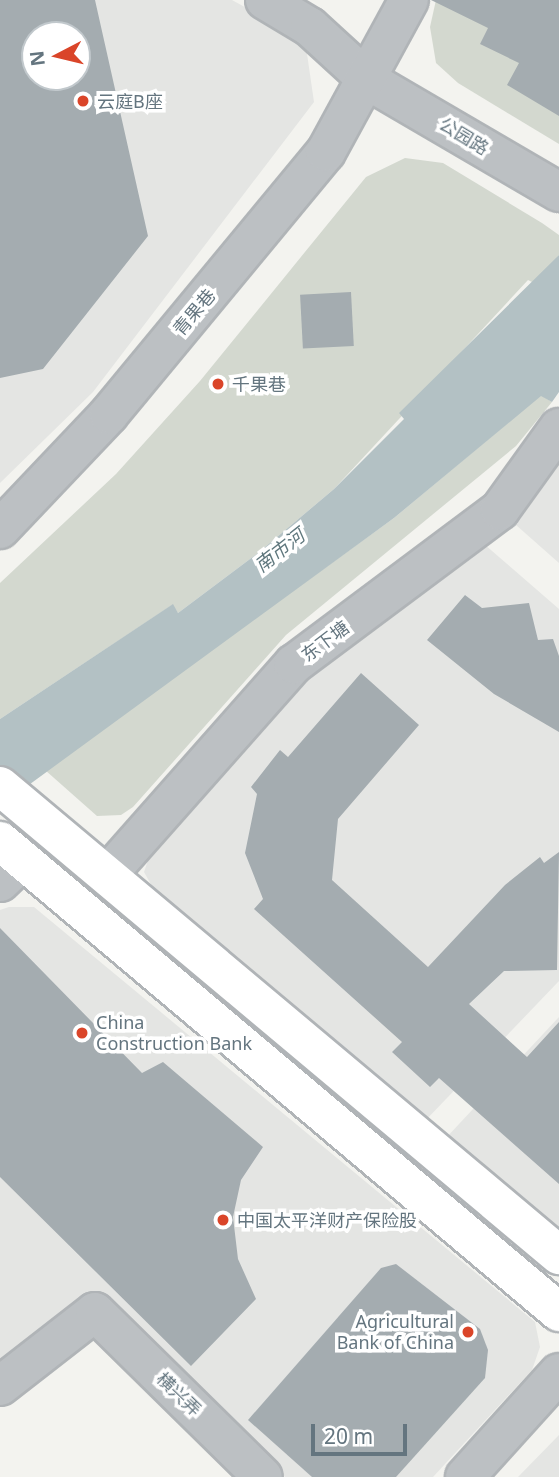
<!DOCTYPE html>
<html>
<head>
<meta charset="utf-8">
<style>
	body { margin:0 }
	#map { position:relative; width:559px; height:1477px; overflow:hidden; background:#f3f3ef; font-family:"Noto Sans","Noto Sans SC",sans-serif }
	div>[style] { position:absolute }
	[style*='--x'] { left:calc(var(--x)*1px); top:calc(var(--y)*1px); width:calc(var(--w)*1px); rotate:calc(var(--a)*1deg) }
	.built>* { inset:0; background:#e4e5e3 }
	.green>* { inset:0; background:#d3d8cf }
	.water>* { inset:0; background:#b3c1c4 }
	.building>* { inset:0; background:#a4acb0; transform-origin:0 0 }
	.roads { filter:drop-shadow(2px 0 #b0b4b7) drop-shadow(-2px 0 #b0b4b7) drop-shadow(0 2px #b0b4b7) drop-shadow(0 -2px #b0b4b7) }
	.minor>* { height:38px; margin:-19px; padding:0 19px; transform-origin:19px; border-radius:19px; background:#bcc0c3 }
	.major>* { height:38px; margin:-19px; padding:0 19px; transform-origin:19px; border-radius:19px; background:#fff }
	.dots>* { width:19px; height:19px; translate:-50% -50%; box-sizing:border-box; border:4px solid #fff; border-radius:50% }
	span { translate:-50% -50%; white-space:nowrap; text-align:center; line-height:1.15; -webkit-text-stroke:7px #fff; paint-order:stroke }
	.poi-label { font-size:18px; color:#64757f }
	.left { translate:0 -50%; text-align:left }
	.right { translate:-100% -50%; text-align:right }
	.street-label { font-size:18px; color:#64757f }
	.water-label { font-size:19px; color:#5f777d; font-style:italic }
	.north { position:absolute; left:21px; top:21px; width:70px; height:70px; box-sizing:border-box; background:#fff; border:2px solid #c1c8cc; border-radius:50%; rotate:263deg; font-size:19px; font-weight:700; line-height:28px; text-align:center; color:#64757f }
	.north::after { content:''; display:block; margin:auto; width:24px; height:32px; background:#da4529; clip-path:polygon(50% 0,100% 100%,50% 72%,0 100%) }
	.scale { position:absolute; left:311px; top:1424px; width:96px; height:32px; box-sizing:border-box; border:4px solid #64757f; border-top:0; padding-left:9px; font-size:21px; line-height:24px; white-space:nowrap; color:#64757f; -webkit-text-stroke:5px #fff; paint-order:stroke }
</style>
</head>
<body>
<div id="map">
	<div class="built">
		<div style="clip-path:polygon(evenodd,0 0,232px 0,305px 40px,314px 102px,93px 392px,0 483px,0 0,35px 35px,77px 35px,77px 77px,35px 77px,35px 35px)"></div>
		<div style="clip-path:polygon(559px 464px,559px 563px,516px 525px)"></div>
		<div style="clip-path:polygon(484px 544px,559px 609px,559px 981px,424px 1122px,157px 895px,144px 872px,152px 849px,308px 674px)"></div>
		<div style="clip-path:polygon(9px 907px,34px 907px,535px 1322px,540px 1347px,532px 1370px,433px 1477px,285px 1477px,96px 1297px,0 1371px,0 910px)"></div>
		<div style="clip-path:polygon(559px 1017px,559px 1235px,445px 1139px)"></div>
		<div style="clip-path:polygon(559px 1435px,559px 1477px,518px 1477px)"></div>
	</div>
	<div class="green">
		<div style="clip-path:polygon(436px 0,559px 0,559px 144px,458px 83px,436px 63px,430px 27px)"></div>
		<div style="clip-path:polygon(405px 158px,443px 163px,542px 223px,559px 235px,559px 255px,536px 284px,528px 280px,334px 489px,258px 553px,178px 613px,172px 605px,0 719px,0 583px,116px 474px,200px 381px,366px 177px)"></div>
		<div style="clip-path:polygon(541px 395px,552px 402px,516px 446px,286px 635px,133px 807px,121px 815px,97px 816px,45px 770px,394px 518px)"></div>
	</div>
	<div class="water">
		<div style="clip-path:polygon(559px 255px,559px 392px,552px 402px,541px 396px,394px 518px,0 806px,0 719px,173px 604px,178px 613px,258px 553px,334px 489px,404px 419px,399px 413px)"></div>
	</div>
	<div class="building">
		<div style="clip-path:polygon(evenodd,0 0,95px 0,148px 236px,43px 369px,0 378px,0 0,35px 35px,77px 35px,77px 77px,35px 77px,35px 35px)"></div>
		<div style="clip-path:polygon(431px 0,559px 0,559px 116px,507px 85px,519px 63px,480px 44px,488px 28px)"></div>
		<div style="left:351px;top:292px;width:54px;height:51px;rotate:87deg"></div>
		<div style="clip-path:polygon(465px 595px,482px 608px,529px 603px,538px 640px,553px 639px,559px 656px,559px 732px,494px 694px,427px 640px)"></div>
		<div style="clip-path:polygon(361px 673px,419px 725px,338px 819px,332px 880px,428px 967px,505px 885px,540px 857px,544px 863px,559px 852px,557px 970px,504px 971px,469px 1004px,527px 1057px,559px 1022px,559px 1184px,439px 1078px,430px 1087px,392px 1052px,402px 1042px,254px 909px,263px 899px,245px 853px,257px 794px,251px 787px,280px 750px,288px 757px)"></div>
		<div style="clip-path:polygon(0 928px,142px 1073px,163px 1062px,263px 1147px,241px 1180px,233px 1217px,238px 1259px,256px 1299px,191px 1366px,0 1177px)"></div>
		<div style="clip-path:polygon(396px 1264px,480px 1329px,488px 1350px,485px 1378px,396px 1477px,312px 1477px,248px 1420px,381px 1268px)"></div>
	</div>
	<div class="roads">
		<div class="minor">
			<div style="--x:265;--y:0;--w:52;--a:31"></div>
			<div style="--x:310;--y:27;--w:80;--a:42.5"></div>
			<div style="--x:369;--y:81;--w:220;--a:30.3"></div>
			<div style="--x:0;--y:529;--w:158;--a:-46.5"></div>
			<div style="--x:109;--y:414;--w:340;--a:-50.4"></div>
			<div style="--x:326;--y:152;--w:173;--a:-61.4"></div>
			<div style="--x:107;--y:875;--w:282;--a:-48.5"></div>
			<div style="--x:294;--y:664;--w:257;--a:-36.8"></div>
			<div style="--x:500;--y:510;--w:101;--a:-54.3"></div>
			<div style="--x:0;--y:882;--w:32;--a:-44"></div>
			<div style="--x:0;--y:1386;--w:120;--a:-37.9"></div>
			<div style="--x:95;--y:1312;--w:235;--a:44.5"></div>
			<div style="--x:465;--y:1477;--w:140;--a:-47.9"></div>
		</div>
		<div class="major">
			<div style="--x:0;--y:786;--w:730;--a:40"></div>
			<div style="--x:0;--y:841;--w:731;--a:40.12"></div>
		</div>
	</div>
	<div class="dots">
		<div style="left:83px;top:101px;background:#da4529"></div>
		<div style="left:218px;top:384px;background:#da4529"></div>
		<div style="left:82px;top:1033px;background:#da4529"></div>
		<div style="left:223px;top:1220px;background:#da4529"></div>
		<div style="left:468px;top:1332px;background:#da4529"></div>
	</div>
	<div class="poi-label">
		<span class="left" style="left:97px;top:101px">云庭B座</span>
		<span class="left" style="left:232px;top:384px">千果巷</span>
		<span class="left" style="left:96px;top:1033px">China<br>Construction Bank</span>
		<span class="left" style="left:237px;top:1220px">中国太平洋财产保险股</span>
		<span class="right" style="left:454px;top:1332px">Agricultural<br>Bank of China</span>
	</div>
	<div class="street-label">
		<span style="left:464px;top:136px;rotate:31deg">公园路</span>
		<span style="left:194px;top:312px;rotate:-50deg">青果巷</span>
		<span style="left:325px;top:641px;rotate:-37deg">东下塘</span>
		<span style="left:179px;top:1394px;rotate:44deg">横兴弄</span>
	</div>
	<div class="water-label">
		<span style="left:280px;top:551px;rotate:-38deg">南市河</span>
	</div>
	<div class="north">N</div>
	<div class="scale">20 m</div>
</div>
</body>
</html>
